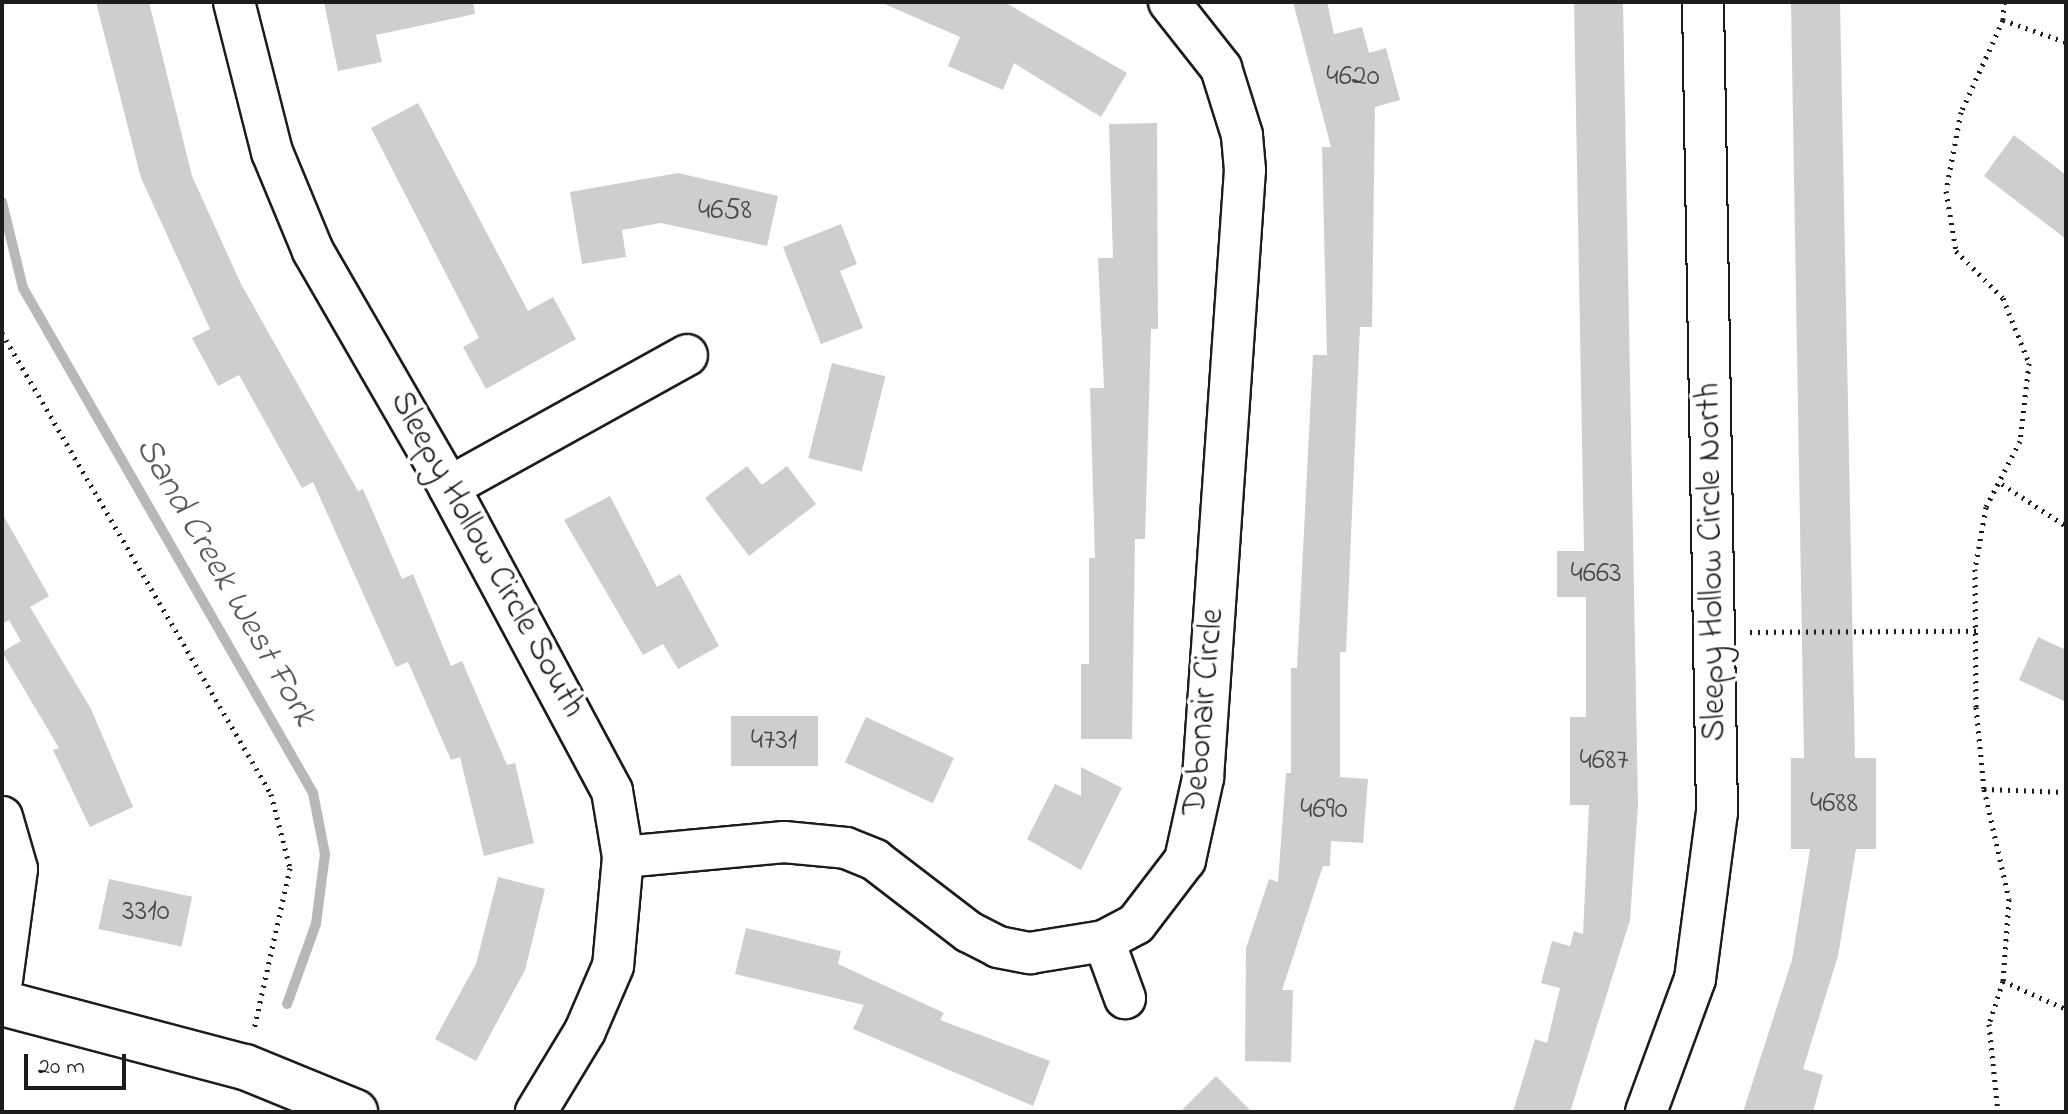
<!DOCTYPE html>
<html>
<head>
<meta charset="utf-8">
<style>
	body { margin:0 }
	#map { position:relative; width:2068px; height:1114px; overflow:hidden; background:#fff; font-family:"Indie Flower",sans-serif }
	div>[style] { position:absolute }
	[style*='--x'] { left:calc(var(--x)*1px); top:calc(var(--y)*1px); width:calc(var(--w)*1px); rotate:calc(var(--a)*1deg) }
	.stream>* { height:10px; margin:-5px; padding:0 5px; transform-origin:5px; border-radius:5px; background:#b8b8b8 }
	.building>* { inset:0; background:#cecece; transform-origin:0 0 }
	.path>* { height:5px; margin-top:-2.5px; transform-origin:0; background:repeating-linear-gradient(90deg,#1c1c1c 0 2px,transparent 0 8px) }
	.roads { filter:drop-shadow(2px 0 #1c1c1c) drop-shadow(-2px 0 #1c1c1c) drop-shadow(0 2px #1c1c1c) drop-shadow(0 -2px #1c1c1c) }
	.street>* { height:40px; margin:-20px; padding:0 20px; transform-origin:20px; border-radius:20px; background:#fff }
	.secondary>* { height:44px; margin:-22px; padding:0 22px; transform-origin:22px; border-radius:22px; background:#fff }
	span { translate:-50% -50%; white-space:nowrap; text-align:center; line-height:1.15; -webkit-text-stroke:7px #fff; paint-order:stroke }
	.number-label { font-size:30px; color:#484848 }
	.number-label span { -webkit-text-stroke-width:0 }
	.street-label { font-size:34px; color:#1c1c1c }
	.water-label { font-size:36px; color:#5a5a5a; font-style:italic }
	.frame { position:absolute; inset:0; border:4px solid #1c1c1c; pointer-events:none }
	.scale { position:absolute; left:24px; top:1054px; width:102px; height:36px; box-sizing:border-box; border:4px solid #1c1c1c; border-top:0; padding-left:10px; font-size:24px; line-height:28px; white-space:nowrap; color:#1c1c1c; -webkit-text-stroke:6px #fff; paint-order:stroke }
</style>
</head>
<body>
<div id="map">
	<div class="stream">
		<div style="--x:2;--y:202;--w:89;--a:76.3"></div>
		<div style="--x:23;--y:288;--w:582;--a:60.13"></div>
		<div style="--x:313;--y:793;--w:62;--a:78.9"></div>
		<div style="--x:325;--y:854;--w:71;--a:97.3"></div>
		<div style="--x:316;--y:924;--w:85;--a:109.9"></div>
	</div>
	<div class="building">
		<div style="clip-path:polygon(96px 2px,149px 2px,192px 176px,241px 284px,358px 491px,363px 489px,402px 579px,413px 574px,451px 666px,462px 661px,507px 765px,515px 763px,534px 843px,484px 856px,460px 757px,451px 760px,408px 662px,396px 667px,313px 482px,302px 488px,239px 375px,218px 386px,192px 338px,210px 329px,141px 178px)"></div>
		<div style="clip-path:polygon(324px 2px,473px 2px,475px 14px,376px 35px,382px 62px,338px 71px)"></div>
		<div style="clip-path:polygon(880px 2px,1004px 2px,1127px 73px,1101px 117px,1014px 63px,1003px 90px,948px 66px,960px 37px)"></div>
		<div style="clip-path:polygon(1293px 2px,1327px 2px,1334px 34px,1362px 27px,1369px 53px,1386px 48px,1400px 100px,1375px 107px,1372px 327px,1360px 327px,1346px 652px,1340px 652px,1340px 777px,1368px 779px,1363px 843px,1331px 841px,1330px 866px,1323px 866px,1282px 990px,1293px 990px,1291px 1062px,1245px 1061px,1246px 948px,1269px 879px,1278px 882px,1286px 773px,1291px 773px,1291px 668px,1297px 668px,1313px 355px,1327px 355px,1322px 147px,1331px 147px)"></div>
		<div style="clip-path:polygon(1574px 2px,1623px 2px,1638px 805px,1630px 920px,1570px 1112px,1513px 1112px,1535px 1039px,1547px 1043px,1560px 988px,1541px 983px,1552px 941px,1570px 946px,1574px 931px,1583px 934px,1589px 805px,1570px 805px,1570px 717px,1586px 717px,1586px 597px,1557px 597px,1557px 551px,1584px 551px)"></div>
		<div style="clip-path:polygon(1791px 2px,1840px 2px,1855px 758px,1876px 758px,1876px 849px,1856px 849px,1838px 956px,1803px 1069px,1823px 1075px,1813px 1112px,1743px 1112px,1792px 960px,1810px 849px,1791px 849px,1791px 758px,1804px 758px)"></div>
		<div style="clip-path:polygon(418px 103px,528px 311px,553px 297px,576px 339px,486px 389px,463px 347px,479px 338px,371px 128px)"></div>
		<div style="clip-path:polygon(1157px 123px,1158px 329px,1151px 329px,1145px 539px,1135px 539px,1132px 739px,1081px 739px,1081px 664px,1089px 664px,1089px 558px,1095px 558px,1090px 388px,1104px 388px,1098px 258px,1113px 258px,1109px 124px)"></div>
		<div style="clip-path:polygon(2014px 135px,2066px 175px,2066px 239px,1984px 176px)"></div>
		<div style="clip-path:polygon(678px 173px,778px 196px,767px 246px,661px 223px,622px 230px,626px 257px,582px 264px,570px 192px)"></div>
		<div style="clip-path:polygon(841px 224px,857px 264px,840px 271px,863px 328px,821px 344px,783px 247px)"></div>
		<div style="left:832px;top:363px;width:55px;height:98px;rotate:14deg"></div>
		<div style="clip-path:polygon(747px 466px,762px 485px,787px 466px,816px 504px,749px 556px,705px 498px)"></div>
		<div style="clip-path:polygon(610px 496px,657px 587px,680px 574px,719px 646px,678px 669px,663px 644px,643px 655px,564px 520px)"></div>
		<div style="clip-path:polygon(2px 513px,49px 596px,30px 607px,91px 709px,133px 807px,90px 827px,53px 750px,59px 748px,2px 652px,21px 641px,9px 620px,2px 624px)"></div>
		<div style="clip-path:polygon(2038px 637px,2066px 650px,2066px 702px,2019px 680px)"></div>
		<div style="left:731px;top:716px;width:87px;height:50px"></div>
		<div style="left:866px;top:717px;width:97px;height:50px;rotate:25deg"></div>
		<div style="clip-path:polygon(1081px 767px,1122px 788px,1081px 870px,1027px 839px,1055px 784px,1081px 796px)"></div>
		<div style="clip-path:polygon(498px 877px,545px 889px,525px 970px,476px 1061px,435px 1039px,476px 964px)"></div>
		<div style="left:109px;top:879px;width:85px;height:51px;rotate:12deg"></div>
		<div style="clip-path:polygon(746px 928px,841px 951px,838px 964px,944px 1013px,940px 1020px,1050px 1061px,1033px 1106px,853px 1029px,864px 1005px,735px 974px)"></div>
		<div style="clip-path:polygon(1216px 1076px,1252px 1112px,1180px 1112px)"></div>
	</div>
	<div class="path">
		<div style="--x:2004;--y:2;--w:18;--a:93"></div>
		<div style="--x:2003;--y:20;--w:101;--a:114.5"></div>
		<div style="--x:1961;--y:112;--w:80;--a:100.8"></div>
		<div style="--x:1946;--y:191;--w:61;--a:80.5"></div>
		<div style="--x:1956;--y:251;--w:66;--a:45"></div>
		<div style="--x:2003;--y:298;--w:70;--a:68.2"></div>
		<div style="--x:2029;--y:363;--w:79;--a:96.6"></div>
		<div style="--x:2020;--y:441;--w:74;--a:117.3"></div>
		<div style="--x:1986;--y:507;--w:63;--a:100.1"></div>
		<div style="--x:1975;--y:569;--w:138;--a:89.6"></div>
		<div style="--x:1976;--y:707;--w:82;--a:84.4"></div>
		<div style="--x:1984;--y:789;--w:82;--a:2.1"></div>
		<div style="--x:2003;--y:20;--w:67;--a:19.2"></div>
		<div style="--x:2;--y:333;--w:534;--a:59.74"></div>
		<div style="--x:271;--y:794;--w:76;--a:75.6"></div>
		<div style="--x:290;--y:868;--w:165;--a:102.6"></div>
		<div style="--x:2002;--y:484;--w:77;--a:33.3"></div>
		<div style="--x:1750;--y:632;--w:226;--a:-0.3"></div>
		<div style="--x:1984;--y:789;--w:113;--a:77.2"></div>
		<div style="--x:2009;--y:899;--w:82;--a:94.2"></div>
		<div style="--x:2003;--y:981;--w:45;--a:108"></div>
		<div style="--x:1989;--y:1024;--w:88;--a:84.2"></div>
		<div style="--x:2003;--y:981;--w:69;--a:24"></div>
	</div>
	<div class="roads">
		<div class="street">
			<div style="--x:234;--y:2;--w:155;--a:75.8"></div>
			<div style="--x:272;--y:152;--w:107;--a:67.5"></div>
			<div style="--x:313;--y:251;--w:272;--a:60"></div>
			<div style="--x:449;--y:487;--w:345;--a:61.8"></div>
			<div style="--x:612;--y:791;--w:67;--a:80.5"></div>
			<div style="--x:623;--y:857;--w:109;--a:95.2"></div>
			<div style="--x:613;--y:966;--w:71;--a:113.3"></div>
			<div style="--x:585;--y:1031;--w:95;--a:121.2"></div>
			<div style="--x:449;--y:487;--w:272;--a:-29"></div>
			<div style="--x:2;--y:817;--w:54;--a:73.9"></div>
			<div style="--x:17;--y:869;--w:112;--a:97.7"></div>
			<div style="--x:623;--y:857;--w:162;--a:-5.3"></div>
			<div style="--x:784;--y:842;--w:62;--a:5.5"></div>
			<div style="--x:846;--y:848;--w:31;--a:22"></div>
			<div style="--x:875;--y:860;--w:118;--a:37.5"></div>
			<div style="--x:969;--y:932;--w:33;--a:27"></div>
			<div style="--x:998;--y:947;--w:33;--a:11"></div>
			<div style="--x:1030;--y:953;--w:75;--a:-9.2"></div>
			<div style="--x:1104;--y:941;--w:36;--a:-28"></div>
			<div style="--x:1136;--y:924;--w:81;--a:-52.6"></div>
			<div style="--x:1185;--y:860;--w:84;--a:-77.6"></div>
			<div style="--x:1203;--y:778;--w:609;--a:-86.05"></div>
			<div style="--x:1245;--y:170;--w:35;--a:-95"></div>
			<div style="--x:1242;--y:135;--w:70;--a:-107.4"></div>
			<div style="--x:1221;--y:68;--w:84;--a:-128.2"></div>
			<div style="--x:1104;--y:941;--w:61;--a:69.8"></div>
			<div style="--x:1646;--y:1112;--w:142;--a:-69.8"></div>
			<div style="--x:1695;--y:979;--w:168;--a:-82.5"></div>
			<div style="--x:1717;--y:812;--w:810;--a:-90.99"></div>
		</div>
		<div class="secondary">
			<div style="--x:2;--y:1003;--w:251;--a:14.8"></div>
			<div style="--x:245;--y:1067;--w:119;--a:22.2"></div>
		</div>
	</div>
	<div class="number-label">
		<span style="left:1353px;top:77px">4620</span>
		<span style="left:725px;top:211px">4658</span>
		<span style="left:1596px;top:574px">4663</span>
		<span style="left:774px;top:741px">4731</span>
		<span style="left:1604px;top:761px">4687</span>
		<span style="left:1834px;top:804px">4688</span>
		<span style="left:1324px;top:810px">4690</span>
		<span style="left:146px;top:912px">3310</span>
	</div>
	<div class="street-label">
		<span style="left:486px;top:555px;rotate:61deg">Sleepy Hollow Circle South</span>
		<span style="left:1713px;top:562px;rotate:-91deg">Sleepy Hollow Circle North</span>
		<span style="left:1205px;top:712px;rotate:-85deg">Debonair Circle</span>
	</div>
	<div class="water-label">
		<span style="left:225px;top:582px;rotate:60deg">Sand Creek West Fork</span>
	</div>
	<div class="frame"></div>
	<div class="scale">20 m</div>
</div>
</body>
</html>
